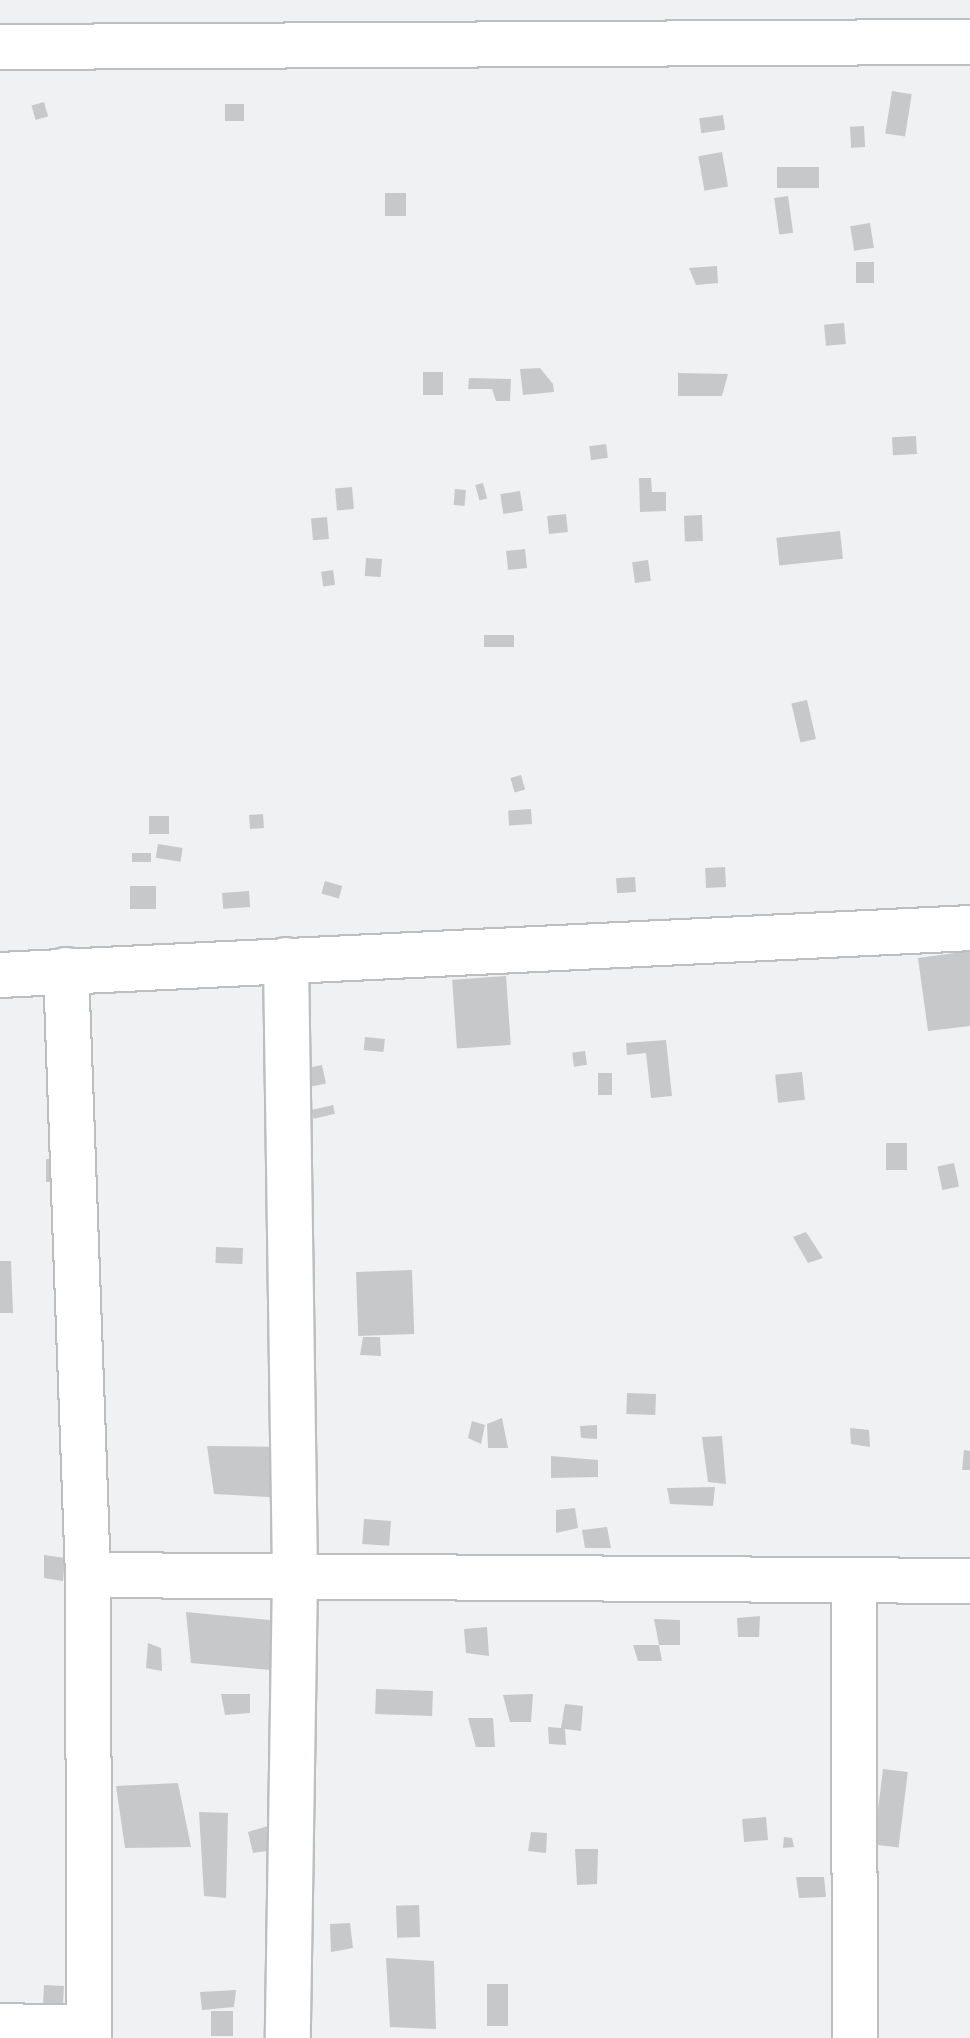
<!DOCTYPE html>
<html>
<head>
<meta charset="utf-8">
<style>
	body { margin:0 }
	#map { position:relative; width:970px; height:2038px; overflow:hidden; background:#f0f1f3; font-family:Arial,sans-serif }
	div>[style] { position:absolute }
	[style*='--x'] { left:calc(var(--x)*1px); top:calc(var(--y)*1px); width:calc(var(--w)*1px); rotate:calc(var(--a)*1deg) }
	.building>* { inset:0; background:#c7c8c9; transform-origin:0 0 }
	.roads { filter:drop-shadow(2px 0 #bdbebf) drop-shadow(-2px 0 #bdbebf) drop-shadow(0 2px #bdbebf) drop-shadow(0 -2px #bdbebf) }
	.minor>* { height:44px; margin:-22px; padding:0 22px; transform-origin:22px; border-radius:22px; background:#fff }
	span { translate:-50% -50%; white-space:nowrap; text-align:center; line-height:1.15; -webkit-text-stroke:8px #fff; paint-order:stroke }
</style>
</head>
<body>
<div id="map">
	<div class="building">
		<div style="left:892px;top:91px;width:20px;height:43px;rotate:9deg"></div>
		<div style="left:44px;top:102px;width:15px;height:13px;rotate:74deg"></div>
		<div style="left:244px;top:104px;width:17px;height:19px;rotate:90deg"></div>
		<div style="left:723px;top:115px;width:15px;height:24px;rotate:82deg"></div>
		<div style="left:864px;top:126px;width:21px;height:14px;rotate:87deg"></div>
		<div style="left:722px;top:152px;width:35px;height:24px;rotate:80deg"></div>
		<div style="left:777px;top:167px;width:42px;height:21px"></div>
		<div style="left:385px;top:193px;width:21px;height:23px"></div>
		<div style="left:788px;top:196px;width:37px;height:14px;rotate:82deg"></div>
		<div style="left:870px;top:223px;width:25px;height:20px;rotate:81deg"></div>
		<div style="left:856px;top:262px;width:18px;height:21px"></div>
		<div style="clip-path:polygon(717px 266px,718px 283px,696px 285px,689px 268px)"></div>
		<div style="left:844px;top:323px;width:21px;height:20px;rotate:85deg"></div>
		<div style="clip-path:polygon(540px 368px,553px 384px,554px 392px,523px 395px,520px 369px)"></div>
		<div style="left:423px;top:372px;width:20px;height:23px"></div>
		<div style="clip-path:polygon(678px 373px,728px 374px,722px 396px,678px 396px)"></div>
		<div style="clip-path:polygon(469px 378px,511px 379px,510px 401px,496px 401px,492px 389px,468px 389px)"></div>
		<div style="left:916px;top:436px;width:18px;height:24px;rotate:87deg"></div>
		<div style="left:606px;top:444px;width:14px;height:17px;rotate:82deg"></div>
		<div style="clip-path:polygon(639px 478px,651px 478px,652px 492px,666px 492px,666px 511px,640px 512px)"></div>
		<div style="left:483px;top:483px;width:16px;height:8px;rotate:75deg"></div>
		<div style="left:352px;top:487px;width:22px;height:17px;rotate:85deg"></div>
		<div style="left:455px;top:489px;width:11px;height:16px;rotate:5deg"></div>
		<div style="left:520px;top:491px;width:20px;height:20px;rotate:81deg"></div>
		<div style="left:566px;top:514px;width:18px;height:19px;rotate:84deg"></div>
		<div style="left:702px;top:515px;width:26px;height:18px;rotate:88deg"></div>
		<div style="left:327px;top:517px;width:22px;height:16px;rotate:85deg"></div>
		<div style="left:840px;top:531px;width:28px;height:64px;rotate:84deg"></div>
		<div style="left:525px;top:549px;width:19px;height:19px;rotate:84deg"></div>
		<div style="left:366px;top:558px;width:16px;height:18px;rotate:4deg"></div>
		<div style="left:648px;top:560px;width:21px;height:16px;rotate:82deg"></div>
		<div style="left:333px;top:570px;width:15px;height:12px;rotate:82deg"></div>
		<div style="left:484px;top:635px;width:30px;height:12px"></div>
		<div style="left:807px;top:700px;width:40px;height:16px;rotate:77deg"></div>
		<div style="left:521px;top:775px;width:15px;height:11px;rotate:74deg"></div>
		<div style="left:531px;top:809px;width:15px;height:23px;rotate:86deg"></div>
		<div style="left:263px;top:814px;width:14px;height:14px;rotate:86deg"></div>
		<div style="left:149px;top:816px;width:20px;height:18px"></div>
		<div style="left:158px;top:844px;width:25px;height:14px;rotate:9deg"></div>
		<div style="left:151px;top:853px;width:9px;height:19px;rotate:90deg"></div>
		<div style="left:725px;top:867px;width:20px;height:20px;rotate:87deg"></div>
		<div style="left:635px;top:877px;width:15px;height:19px;rotate:86deg"></div>
		<div style="left:325px;top:881px;width:18px;height:13px;rotate:16deg"></div>
		<div style="left:130px;top:886px;width:26px;height:23px"></div>
		<div style="left:249px;top:891px;width:16px;height:27px;rotate:86deg"></div>
		<div style="clip-path:polygon(970px 951px,970px 1026px,928px 1031px,918px 958px)"></div>
		<div style="left:506px;top:976px;width:69px;height:54px;rotate:86deg"></div>
		<div style="left:365px;top:1037px;width:20px;height:13px;rotate:6deg"></div>
		<div style="clip-path:polygon(666px 1040px,672px 1096px,651px 1098px,646px 1053px,627px 1055px,626px 1043px)"></div>
		<div style="left:585px;top:1051px;width:14px;height:13px;rotate:82deg"></div>
		<div style="left:322px;top:1065px;width:19px;height:17px;rotate:78deg"></div>
		<div style="left:802px;top:1072px;width:28px;height:27px;rotate:84deg"></div>
		<div style="left:598px;top:1073px;width:14px;height:22px"></div>
		<div style="left:333px;top:1105px;width:9px;height:22px;rotate:77deg"></div>
		<div style="left:907px;top:1143px;width:27px;height:21px;rotate:90deg"></div>
		<div style="left:46px;top:1159px;width:14px;height:23px"></div>
		<div style="left:954px;top:1163px;width:24px;height:17px;rotate:78deg"></div>
		<div style="clip-path:polygon(806px 1232px,823px 1258px,808px 1263px,793px 1237px)"></div>
		<div style="left:216px;top:1247px;width:27px;height:16px;rotate:2deg"></div>
		<div style="clip-path:polygon(0 1261px,11px 1261px,13px 1313px,0 1313px)"></div>
		<div style="left:412px;top:1270px;width:64px;height:56px;rotate:88deg"></div>
		<div style="clip-path:polygon(363px 1337px,380px 1337px,381px 1356px,360px 1355px)"></div>
		<div style="left:627px;top:1393px;width:29px;height:21px;rotate:2deg"></div>
		<div style="clip-path:polygon(502px 1418px,508px 1448px,488px 1448px,487px 1424px)"></div>
		<div style="clip-path:polygon(472px 1421px,485px 1425px,481px 1444px,468px 1438px)"></div>
		<div style="clip-path:polygon(597px 1425px,597px 1439px,581px 1438px,580px 1426px)"></div>
		<div style="clip-path:polygon(850px 1428px,869px 1430px,870px 1447px,851px 1444px)"></div>
		<div style="clip-path:polygon(722px 1436px,726px 1484px,708px 1482px,702px 1437px)"></div>
		<div style="clip-path:polygon(207px 1446px,291px 1447px,287px 1498px,214px 1494px)"></div>
		<div style="clip-path:polygon(964px 1450px,970px 1451px,970px 1470px,962px 1470px)"></div>
		<div style="clip-path:polygon(551px 1456px,598px 1460px,598px 1477px,551px 1478px)"></div>
		<div style="clip-path:polygon(715px 1487px,713px 1506px,670px 1504px,667px 1488px)"></div>
		<div style="clip-path:polygon(575px 1508px,578px 1528px,556px 1533px,556px 1510px)"></div>
		<div style="left:364px;top:1519px;width:27px;height:25px;rotate:4deg"></div>
		<div style="clip-path:polygon(607px 1527px,611px 1548px,585px 1548px,582px 1530px)"></div>
		<div style="clip-path:polygon(44px 1555px,65px 1558px,63px 1581px,44px 1578px)"></div>
		<div style="clip-path:polygon(186px 1612px,279px 1621px,270px 1670px,191px 1663px)"></div>
		<div style="clip-path:polygon(760px 1616px,759px 1637px,738px 1637px,737px 1618px)"></div>
		<div style="clip-path:polygon(654px 1619px,680px 1620px,680px 1645px,659px 1645px,662px 1661px,638px 1661px,633px 1645px,659px 1645px)"></div>
		<div style="clip-path:polygon(487px 1627px,489px 1656px,466px 1653px,464px 1629px)"></div>
		<div style="clip-path:polygon(148px 1643px,161px 1648px,162px 1671px,146px 1668px)"></div>
		<div style="left:376px;top:1689px;width:57px;height:25px;rotate:2deg"></div>
		<div style="clip-path:polygon(221px 1694px,250px 1694px,250px 1713px,225px 1715px)"></div>
		<div style="clip-path:polygon(533px 1694px,531px 1722px,510px 1722px,503px 1695px)"></div>
		<div style="clip-path:polygon(565px 1704px,583px 1706px,581px 1731px,565px 1729px,566px 1745px,549px 1744px,548px 1727px,561px 1728px)"></div>
		<div style="clip-path:polygon(468px 1718px,493px 1718px,495px 1747px,476px 1747px)"></div>
		<div style="left:883px;top:1769px;width:25px;height:76px;rotate:7deg"></div>
		<div style="clip-path:polygon(178px 1783px,191px 1847px,125px 1848px,116px 1786px)"></div>
		<div style="clip-path:polygon(199px 1812px,228px 1813px,226px 1898px,204px 1896px)"></div>
		<div style="left:766px;top:1817px;width:23px;height:24px;rotate:85deg"></div>
		<div style="clip-path:polygon(268px 1826px,267px 1851px,253px 1853px,248px 1832px)"></div>
		<div style="clip-path:polygon(531px 1832px,547px 1833px,546px 1853px,528px 1851px)"></div>
		<div style="clip-path:polygon(784px 1837px,792px 1838px,794px 1847px,783px 1848px)"></div>
		<div style="clip-path:polygon(575px 1849px,598px 1849px,597px 1884px,577px 1885px)"></div>
		<div style="clip-path:polygon(796px 1877px,824px 1877px,826px 1897px,799px 1898px)"></div>
		<div style="left:419px;top:1905px;width:32px;height:23px;rotate:88deg"></div>
		<div style="clip-path:polygon(350px 1923px,353px 1948px,331px 1952px,330px 1924px)"></div>
		<div style="clip-path:polygon(386px 1958px,434px 1961px,436px 2029px,390px 2027px)"></div>
		<div style="left:487px;top:1984px;width:21px;height:42px"></div>
		<div style="left:44px;top:1985px;width:20px;height:24px;rotate:3deg"></div>
		<div style="clip-path:polygon(236px 1990px,234px 2007px,202px 2010px,200px 1992px)"></div>
		<div style="left:211px;top:2011px;width:22px;height:25px"></div>
	</div>
	<div class="roads">
		<div class="minor">
			<div style="--x:0;--y:47;--w:970;--a:-0.3"></div>
			<div style="--x:286;--y:960;--w:617;--a:89.16"></div>
			<div style="--x:295;--y:1577;--w:461;--a:90.9"></div>
			<div style="--x:66;--y:970;--w:605;--a:87.92"></div>
			<div style="--x:0;--y:975;--w:971;--a:-2.77"></div>
			<div style="--x:854;--y:1580;--w:458;--a:89.9"></div>
			<div style="--x:0;--y:2026;--w:89;--a:1.3"></div>
			<div style="--x:89;--y:2038;--w:463;--a:-90.1"></div>
			<div style="--x:88;--y:1575;--w:882;--a:0.39"></div>
		</div>
	</div>
</div>
</body>
</html>
